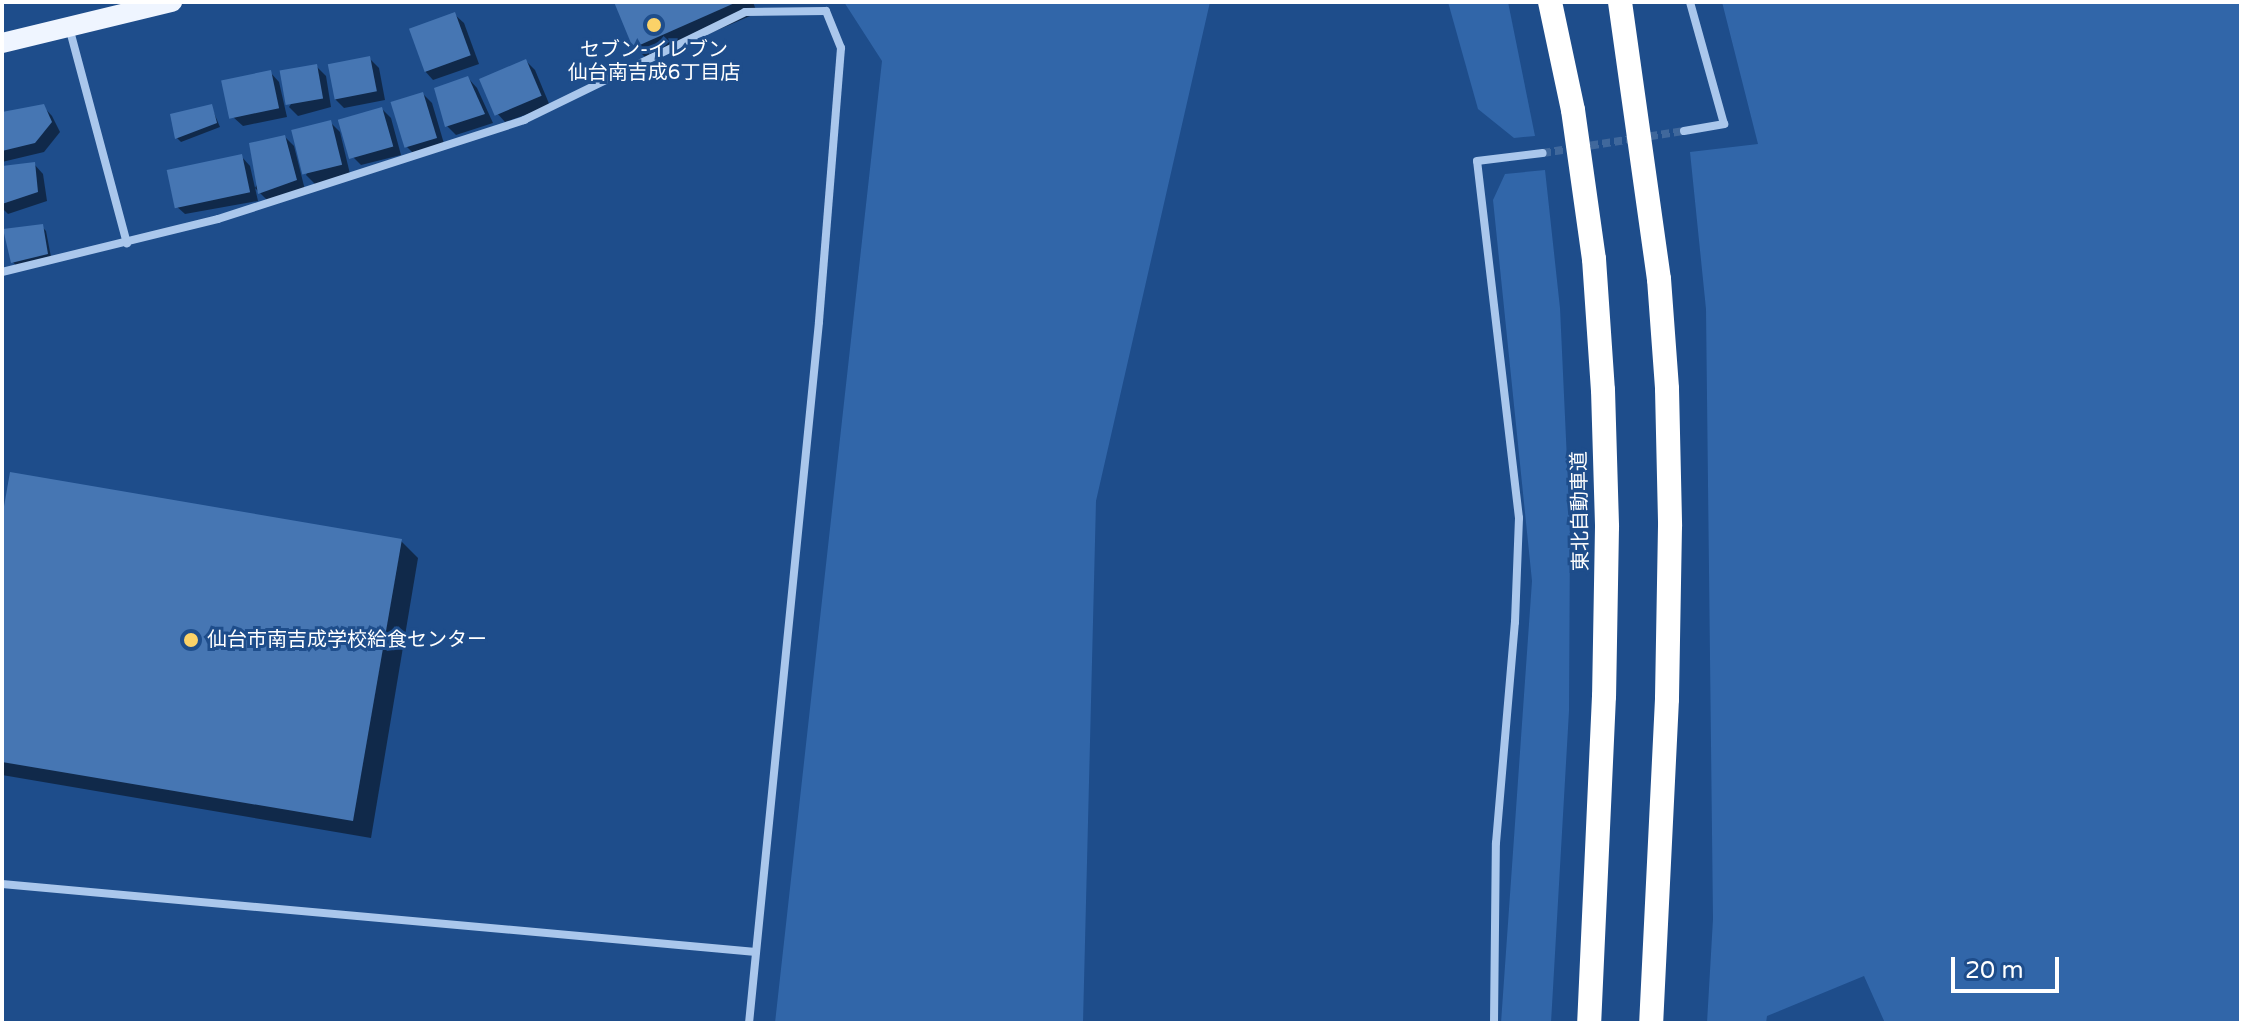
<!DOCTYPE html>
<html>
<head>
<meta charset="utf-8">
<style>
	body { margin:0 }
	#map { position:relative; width:2243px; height:1025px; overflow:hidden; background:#1e4d8b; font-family:"Varela Round","Noto Sans JP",sans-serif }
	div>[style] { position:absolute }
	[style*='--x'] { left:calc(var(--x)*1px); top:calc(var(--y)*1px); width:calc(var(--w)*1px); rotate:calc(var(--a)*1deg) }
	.green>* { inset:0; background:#3166a9 }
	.shadow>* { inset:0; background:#0007 }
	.building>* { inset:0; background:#4676b3; transform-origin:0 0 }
	.minor-tunnel>* { height:8px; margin-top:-4px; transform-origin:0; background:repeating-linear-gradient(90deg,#40689c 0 8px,transparent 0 12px) }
	.minor>* { height:8px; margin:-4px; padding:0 4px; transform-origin:4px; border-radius:4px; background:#aac7ec }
	.primary>* { height:20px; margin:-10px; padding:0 10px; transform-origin:10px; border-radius:10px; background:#eff5ff }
	.motorway>* { height:24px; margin:-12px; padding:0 12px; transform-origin:12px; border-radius:12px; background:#fff }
	.dots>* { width:22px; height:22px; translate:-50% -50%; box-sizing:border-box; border:4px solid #1e4d8b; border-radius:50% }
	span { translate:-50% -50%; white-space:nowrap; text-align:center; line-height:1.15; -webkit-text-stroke:6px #1e4d8b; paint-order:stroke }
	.poi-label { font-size:20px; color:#fff }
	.left { translate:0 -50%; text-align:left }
	.street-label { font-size:20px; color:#fff }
	.frame { position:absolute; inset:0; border:4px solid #fff; pointer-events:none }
	.scale { position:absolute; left:1951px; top:957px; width:108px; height:36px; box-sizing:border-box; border:4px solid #fff; border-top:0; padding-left:10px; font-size:24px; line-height:28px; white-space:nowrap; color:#fff; -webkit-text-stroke:6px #1e4d8b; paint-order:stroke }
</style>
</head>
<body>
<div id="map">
	<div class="green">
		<div style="clip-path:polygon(844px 2px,1210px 2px,1096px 501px,1083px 1023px,775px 1023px,882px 61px)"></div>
		<div style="clip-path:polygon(1448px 2px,1508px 2px,1535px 136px,1514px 138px,1478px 109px)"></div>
		<div style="clip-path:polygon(1722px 2px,2241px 2px,2241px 1023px,1885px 1023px,1864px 976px,1767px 1016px,1766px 1023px,1707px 1023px,1713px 919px,1706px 309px,1690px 152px,1758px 144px)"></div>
		<div style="clip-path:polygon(1545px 170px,1560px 308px,1570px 526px,1569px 711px,1551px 1023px,1501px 1023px,1532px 581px,1493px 200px,1505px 174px)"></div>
	</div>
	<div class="shadow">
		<div style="clip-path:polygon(617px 2px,753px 2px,757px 13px,648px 60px,634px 46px)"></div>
		<div style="clip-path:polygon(454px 14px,464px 23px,479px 64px,433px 80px,424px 70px)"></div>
		<div style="clip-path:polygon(369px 58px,379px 68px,385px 100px,344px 108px,335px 99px)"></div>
		<div style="clip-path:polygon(526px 61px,535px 70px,550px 106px,505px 122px,496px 112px)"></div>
		<div style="clip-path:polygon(316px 66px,326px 76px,331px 107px,298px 116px,289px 107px)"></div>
		<div style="clip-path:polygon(270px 72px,279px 82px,287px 117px,243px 126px,233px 117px)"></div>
		<div style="clip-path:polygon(468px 78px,477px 88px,493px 123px,456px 135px,447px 126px)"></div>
		<div style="clip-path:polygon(423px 94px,432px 103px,445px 147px,414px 154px,405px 145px)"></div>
		<div style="clip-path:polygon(43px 106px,52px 116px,60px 132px,44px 152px,2px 162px,2px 114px)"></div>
		<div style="clip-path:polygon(211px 106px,220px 127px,181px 142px,177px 138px)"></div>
		<div style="clip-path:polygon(382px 109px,391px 118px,401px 155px,361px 165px,351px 155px)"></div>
		<div style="clip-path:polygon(331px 123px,340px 132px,350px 174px,315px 184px,306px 175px)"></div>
		<div style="clip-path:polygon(285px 137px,294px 146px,305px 190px,269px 202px,255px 188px)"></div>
		<div style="clip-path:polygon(241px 156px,250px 166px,258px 201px,185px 214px,175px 205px)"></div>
		<div style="clip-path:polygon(34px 164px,43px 174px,47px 201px,8px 214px,2px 208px,2px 168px)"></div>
		<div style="clip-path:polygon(42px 227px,46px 231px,51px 257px,17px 267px,13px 262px)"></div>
		<div style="clip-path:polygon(2px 530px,401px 541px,418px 558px,371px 838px,2px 775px)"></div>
	</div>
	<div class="building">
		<div style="clip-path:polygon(614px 2px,737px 2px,633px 48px)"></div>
		<div style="left:455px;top:12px;width:46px;height:49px;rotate:70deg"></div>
		<div style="left:370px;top:56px;width:36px;height:43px;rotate:79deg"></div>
		<div style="left:526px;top:59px;width:40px;height:51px;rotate:67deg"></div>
		<div style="left:317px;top:64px;width:35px;height:38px;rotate:80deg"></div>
		<div style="left:271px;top:70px;width:39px;height:51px;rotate:78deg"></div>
		<div style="clip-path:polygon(468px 76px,485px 114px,445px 127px,434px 88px)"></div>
		<div style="left:423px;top:92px;width:48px;height:34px;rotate:73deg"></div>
		<div style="clip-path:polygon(44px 104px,52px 122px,35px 143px,2px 151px,2px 112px)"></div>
		<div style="clip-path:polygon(212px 104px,217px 123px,175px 139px,170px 114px)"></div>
		<div style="left:382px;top:107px;width:41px;height:46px;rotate:74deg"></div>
		<div style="left:331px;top:120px;width:46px;height:41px;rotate:76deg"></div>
		<div style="clip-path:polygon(285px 135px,297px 180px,258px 194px,249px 143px)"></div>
		<div style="left:242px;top:154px;width:39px;height:77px;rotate:78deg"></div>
		<div style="clip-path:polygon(35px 162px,38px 192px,2px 204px,2px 166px)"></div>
		<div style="clip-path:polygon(43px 224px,48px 254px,11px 263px,3px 229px)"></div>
		<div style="clip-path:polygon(10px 472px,402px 539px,353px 821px,2px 762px,2px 518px)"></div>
	</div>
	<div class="minor-tunnel">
		<div style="--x:1543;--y:153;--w:143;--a:-8.9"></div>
	</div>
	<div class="minor">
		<div style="--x:69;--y:27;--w:224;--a:75"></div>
		<div style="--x:1684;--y:131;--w:41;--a:-9.9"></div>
		<div style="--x:1724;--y:124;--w:127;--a:-105.6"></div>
		<div style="--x:2;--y:272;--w:222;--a:-13.8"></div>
		<div style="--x:218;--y:219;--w:322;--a:-17.9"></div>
		<div style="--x:524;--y:120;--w:246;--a:-26"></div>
		<div style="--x:745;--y:12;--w:81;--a:-0.7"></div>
		<div style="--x:826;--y:11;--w:40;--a:68"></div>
		<div style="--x:841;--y:48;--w:275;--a:94.6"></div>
		<div style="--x:819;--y:322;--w:704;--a:95.7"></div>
		<div style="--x:2;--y:884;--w:757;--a:5.15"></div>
		<div style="--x:1494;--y:1023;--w:180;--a:-89.4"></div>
		<div style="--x:1496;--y:843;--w:222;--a:-85.1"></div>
		<div style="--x:1515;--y:622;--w:104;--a:-87.8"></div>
		<div style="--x:1519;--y:518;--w:359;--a:-96.7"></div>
		<div style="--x:1477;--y:161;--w:66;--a:-6.9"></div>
	</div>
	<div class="primary">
		<div style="--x:2;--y:43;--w:175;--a:-13.6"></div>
	</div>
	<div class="motorway">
		<div style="--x:1550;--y:2;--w:110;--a:78"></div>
		<div style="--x:1573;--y:110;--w:150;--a:82"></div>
		<div style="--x:1594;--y:259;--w:131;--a:86.1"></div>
		<div style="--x:1603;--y:390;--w:137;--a:88.3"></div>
		<div style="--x:1607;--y:527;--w:169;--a:91"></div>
		<div style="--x:1604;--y:696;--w:327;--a:92.6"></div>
		<div style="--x:1620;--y:2;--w:280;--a:82"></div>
		<div style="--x:1659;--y:279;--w:110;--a:85.8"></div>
		<div style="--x:1667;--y:389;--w:137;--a:88.7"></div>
		<div style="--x:1670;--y:526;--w:173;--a:91"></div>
		<div style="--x:1667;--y:699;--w:324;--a:92.8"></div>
	</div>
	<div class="dots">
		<div style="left:654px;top:25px;background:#fbd268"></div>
		<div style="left:191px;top:640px;background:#fbd268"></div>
	</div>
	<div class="poi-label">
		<span style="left:654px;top:62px">セブン-イレブン<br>仙台南吉成6丁目店</span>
		<span class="left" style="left:207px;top:640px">仙台市南吉成学校給食センター</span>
	</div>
	<div class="street-label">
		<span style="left:1581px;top:511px;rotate:-91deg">東北自動車道</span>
	</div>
	<div class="frame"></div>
	<div class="scale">20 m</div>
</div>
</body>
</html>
